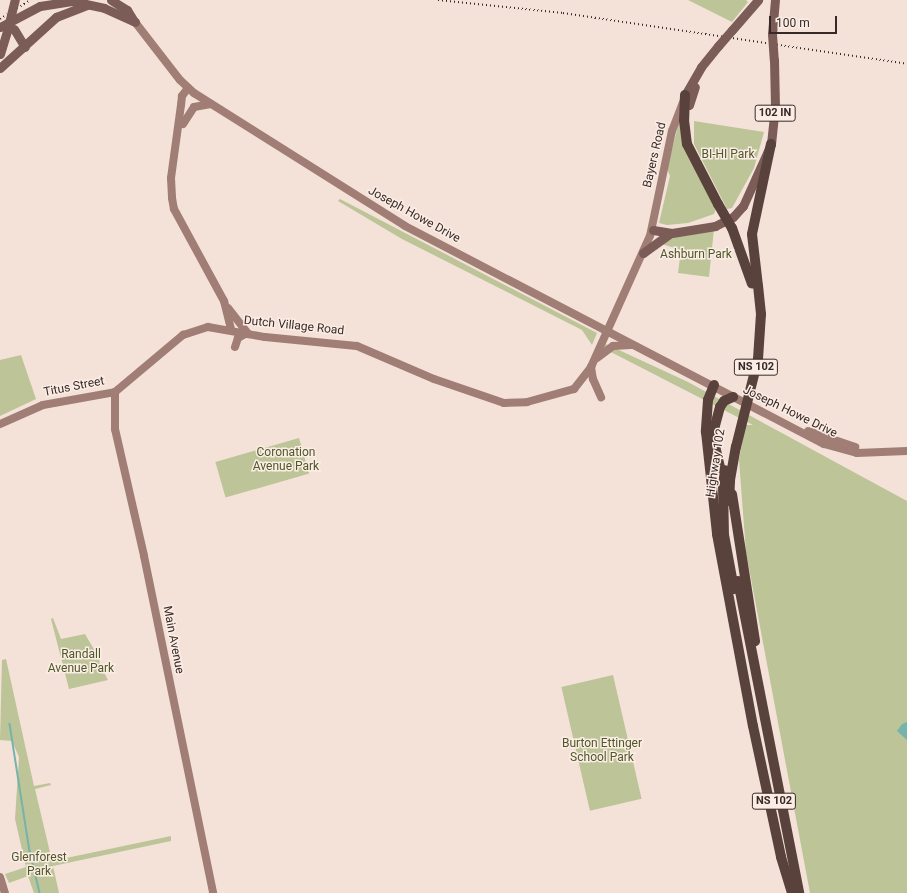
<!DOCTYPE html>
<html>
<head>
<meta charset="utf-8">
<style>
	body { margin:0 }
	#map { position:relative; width:907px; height:893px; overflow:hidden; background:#f4e2d9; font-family:Roboto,sans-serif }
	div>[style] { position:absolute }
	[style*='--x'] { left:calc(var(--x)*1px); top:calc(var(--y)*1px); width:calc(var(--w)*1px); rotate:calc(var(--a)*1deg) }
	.green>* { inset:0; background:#bcc498; transform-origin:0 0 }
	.water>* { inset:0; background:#75b3ab }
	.stream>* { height:1.5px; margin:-0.75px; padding:0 0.75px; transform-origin:0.75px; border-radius:0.75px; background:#75b3ab }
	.secondary>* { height:8px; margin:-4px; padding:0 4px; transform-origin:4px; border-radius:4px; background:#a07e75 }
	.primary>* { height:9px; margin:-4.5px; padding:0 4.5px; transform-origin:4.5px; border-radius:4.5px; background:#7b5c56 }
	.highway>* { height:10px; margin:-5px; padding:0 5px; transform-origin:5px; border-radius:5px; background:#59413c }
	.rail>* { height:1.5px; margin-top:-0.75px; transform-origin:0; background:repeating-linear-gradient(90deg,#372926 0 1px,transparent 0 4px) }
	.primary-bridge>* { height:9px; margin:-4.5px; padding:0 4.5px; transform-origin:4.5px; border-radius:4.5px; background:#7b5c56 }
	.highway-bridge>* { height:10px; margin:-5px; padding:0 5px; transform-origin:5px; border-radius:5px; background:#59413c }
	span { translate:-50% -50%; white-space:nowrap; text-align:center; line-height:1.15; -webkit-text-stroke:3px #fbede5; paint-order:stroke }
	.shield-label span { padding:1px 3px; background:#fbede5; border:1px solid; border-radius:3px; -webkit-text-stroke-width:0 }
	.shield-label { font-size:11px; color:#372926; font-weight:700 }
	.street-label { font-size:12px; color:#372926 }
	.park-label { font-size:12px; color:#4e5828 }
	.scale { position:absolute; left:769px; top:16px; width:68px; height:18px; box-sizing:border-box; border:2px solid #372926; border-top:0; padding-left:5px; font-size:12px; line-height:14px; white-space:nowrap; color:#372926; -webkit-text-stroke:3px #fbede5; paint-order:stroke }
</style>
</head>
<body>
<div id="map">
	<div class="green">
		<div style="clip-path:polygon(688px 0,746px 0,748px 2px,732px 22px)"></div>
		<div style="clip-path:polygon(681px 114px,682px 127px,716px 209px,714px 214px,688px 223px,667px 225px,659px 223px,670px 176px,667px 169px)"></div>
		<div style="clip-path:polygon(694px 121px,764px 132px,754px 168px,732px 208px,727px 209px,694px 144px)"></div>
		<div style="clip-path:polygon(340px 199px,597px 333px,592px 345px,582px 330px,402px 239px,338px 201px)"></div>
		<div style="clip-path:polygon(714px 229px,709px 277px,678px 273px,681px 250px,662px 244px,668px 238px)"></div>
		<div style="clip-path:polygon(606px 344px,688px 382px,907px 501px,907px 893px,810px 893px,746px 552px,739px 460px,745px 425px,753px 425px,603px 348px)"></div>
		<div style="clip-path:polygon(21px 355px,36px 399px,0 416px,0 360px)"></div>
		<div style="left:299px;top:438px;width:37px;height:87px;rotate:74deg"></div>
		<div style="clip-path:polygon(53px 618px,61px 639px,85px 634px,99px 658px,100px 665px,108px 680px,69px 689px,51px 619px)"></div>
		<div style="clip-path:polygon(6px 659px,34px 786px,50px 783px,51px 785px,35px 789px,52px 861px,171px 836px,171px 841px,53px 866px,59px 893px,34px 893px,28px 876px,9px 883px,5px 874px,26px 867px,15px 819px,19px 757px,12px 741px,0 740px,2px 660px)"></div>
		<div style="left:613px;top:675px;width:127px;height:53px;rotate:77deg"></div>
	</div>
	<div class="water">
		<div style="clip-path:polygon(907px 722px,907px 740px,897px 731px,902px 724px)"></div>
	</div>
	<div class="stream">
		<div style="--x:10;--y:724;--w:129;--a:81.1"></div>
		<div style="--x:30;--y:851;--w:43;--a:76.6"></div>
	</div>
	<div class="secondary">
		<div style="--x:135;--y:22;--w:73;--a:52.2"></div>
		<div style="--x:180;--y:80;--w:19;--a:43"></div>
		<div style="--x:194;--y:93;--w:249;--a:32.2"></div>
		<div style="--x:405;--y:226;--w:472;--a:27.5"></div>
		<div style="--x:824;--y:444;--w:34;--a:15"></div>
		<div style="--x:857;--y:453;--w:50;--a:-2.3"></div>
		<div style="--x:188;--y:88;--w:10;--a:127"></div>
		<div style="--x:182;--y:96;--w:9;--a:96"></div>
		<div style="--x:181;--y:105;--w:74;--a:97.8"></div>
		<div style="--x:171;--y:178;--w:20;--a:87"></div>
		<div style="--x:172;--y:198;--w:11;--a:80"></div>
		<div style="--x:174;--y:209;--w:105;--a:61.5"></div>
		<div style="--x:224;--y:301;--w:30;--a:76"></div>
		<div style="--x:183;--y:124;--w:20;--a:-57"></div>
		<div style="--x:194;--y:107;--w:17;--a:-10"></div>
		<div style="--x:228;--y:308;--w:33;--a:52"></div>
		<div style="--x:235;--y:347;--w:9;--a:-72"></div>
		<div style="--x:238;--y:338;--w:8;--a:-30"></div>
		<div style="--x:597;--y:358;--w:20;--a:-37"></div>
		<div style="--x:613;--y:346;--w:18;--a:-3"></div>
		<div style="--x:591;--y:367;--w:12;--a:81"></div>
		<div style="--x:593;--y:379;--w:20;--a:66"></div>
		<div style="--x:115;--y:392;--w:37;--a:90"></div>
		<div style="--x:115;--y:429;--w:130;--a:77.1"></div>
		<div style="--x:144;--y:556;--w:344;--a:78.4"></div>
		<div style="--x:0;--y:424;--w:47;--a:-23.8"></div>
		<div style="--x:43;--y:405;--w:73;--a:-10.2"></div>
		<div style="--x:115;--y:392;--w:89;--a:-40"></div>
		<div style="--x:183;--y:335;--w:26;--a:-18"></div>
		<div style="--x:208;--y:327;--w:58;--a:10"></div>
		<div style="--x:265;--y:337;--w:92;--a:5.6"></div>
		<div style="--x:357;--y:346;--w:84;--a:23.2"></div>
		<div style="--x:434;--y:379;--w:74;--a:18.9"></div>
		<div style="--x:504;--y:403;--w:23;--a:-2"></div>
		<div style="--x:527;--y:402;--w:49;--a:-15.5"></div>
		<div style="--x:574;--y:389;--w:28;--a:-52"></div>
		<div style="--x:591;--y:367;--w:144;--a:-65.8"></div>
		<div style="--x:650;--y:236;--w:107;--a:-78.2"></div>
		<div style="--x:672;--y:131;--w:33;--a:-69"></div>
		<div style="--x:808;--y:431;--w:50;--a:18.8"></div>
		<div style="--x:0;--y:877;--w:17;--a:73"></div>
	</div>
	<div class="primary">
		<div style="--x:111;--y:0;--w:19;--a:32"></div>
		<div style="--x:127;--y:10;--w:13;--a:58"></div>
		<div style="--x:0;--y:27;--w:45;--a:-27.7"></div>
		<div style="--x:40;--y:6;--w:32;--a:-9"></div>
		<div style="--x:72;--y:1;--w:33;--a:12"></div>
		<div style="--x:104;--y:8;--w:34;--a:24"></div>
		<div style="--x:14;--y:29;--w:21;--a:59"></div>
		<div style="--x:732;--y:30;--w:40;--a:-49"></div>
		<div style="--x:772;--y:34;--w:34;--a:-85"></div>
		<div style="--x:0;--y:54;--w:24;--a:-73"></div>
		<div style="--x:0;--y:68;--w:76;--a:-42.3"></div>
		<div style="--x:56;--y:17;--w:33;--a:-21"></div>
		<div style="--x:685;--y:95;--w:32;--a:-60"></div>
		<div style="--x:701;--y:67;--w:27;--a:-51"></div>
		<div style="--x:689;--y:105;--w:19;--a:-72"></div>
		<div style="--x:653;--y:230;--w:19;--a:9"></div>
		<div style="--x:672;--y:233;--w:44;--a:-9.2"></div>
		<div style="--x:715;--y:226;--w:20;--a:-27"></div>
		<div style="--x:733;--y:217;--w:15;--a:-48"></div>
		<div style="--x:743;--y:206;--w:68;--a:-65.7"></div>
		<div style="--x:771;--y:144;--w:37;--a:-84"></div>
		<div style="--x:775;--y:107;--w:47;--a:-91.2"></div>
		<div style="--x:643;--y:253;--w:34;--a:-36"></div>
	</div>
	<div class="highway">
		<div style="--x:685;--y:95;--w:25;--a:92"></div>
		<div style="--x:684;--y:120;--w:24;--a:83"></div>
		<div style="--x:687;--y:144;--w:68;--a:62.7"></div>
		<div style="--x:732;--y:228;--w:59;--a:70.3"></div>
		<div style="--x:758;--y:286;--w:52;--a:-96.6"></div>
		<div style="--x:752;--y:234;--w:92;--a:-78.1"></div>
		<div style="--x:714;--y:385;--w:16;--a:112"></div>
		<div style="--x:708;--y:400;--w:32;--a:94"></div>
		<div style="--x:706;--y:432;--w:103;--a:83.8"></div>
		<div style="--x:717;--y:534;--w:195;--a:79.4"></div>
		<div style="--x:753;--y:726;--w:134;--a:77.9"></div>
		<div style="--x:781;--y:857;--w:38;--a:73"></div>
		<div style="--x:713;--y:433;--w:27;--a:-75"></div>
		<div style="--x:720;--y:407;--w:7;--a:-56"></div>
		<div style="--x:724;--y:401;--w:10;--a:-24"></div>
		<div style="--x:713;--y:437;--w:32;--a:77"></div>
		<div style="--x:730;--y:480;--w:34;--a:-80"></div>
		<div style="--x:723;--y:485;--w:50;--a:88.9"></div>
		<div style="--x:724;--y:535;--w:55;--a:79.5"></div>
		<div style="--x:732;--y:494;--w:149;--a:81.1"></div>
		<div style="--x:738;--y:581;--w:318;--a:78.9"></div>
	</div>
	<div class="rail">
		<div style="--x:438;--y:0;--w:126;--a:5.9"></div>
		<div style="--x:563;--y:13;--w:348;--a:8.4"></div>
		<div style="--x:0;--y:19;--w:36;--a:-32"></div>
	</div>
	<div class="primary-bridge">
		<div style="--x:7;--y:31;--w:32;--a:-76"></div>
		<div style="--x:772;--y:34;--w:26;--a:86"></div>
		<div style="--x:718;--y:46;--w:21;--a:-49"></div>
	</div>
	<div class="highway-bridge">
		<div style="--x:718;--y:204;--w:28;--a:60"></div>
		<div style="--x:736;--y:447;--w:91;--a:-76"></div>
		<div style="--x:758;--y:359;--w:45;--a:-86.2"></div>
		<div style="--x:761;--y:314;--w:28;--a:-96"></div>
		<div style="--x:723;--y:485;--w:15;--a:-82"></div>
		<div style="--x:729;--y:501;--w:21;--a:-87"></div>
	</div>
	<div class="shield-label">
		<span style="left:775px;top:113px">102 IN</span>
		<span style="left:756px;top:367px">NS 102</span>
		<span style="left:774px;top:801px">NS 102</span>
	</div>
	<div class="street-label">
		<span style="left:655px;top:155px;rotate:-77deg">Bayers Road</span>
		<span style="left:414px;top:215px;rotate:29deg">Joseph Howe Drive</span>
		<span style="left:294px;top:326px;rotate:6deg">Dutch Village Road</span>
		<span style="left:74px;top:387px;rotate:-11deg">Titus Street</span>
		<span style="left:790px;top:412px;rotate:26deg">Joseph Howe Drive</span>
		<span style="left:716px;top:463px;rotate:-81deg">Highway 102</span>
		<span style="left:173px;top:640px;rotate:79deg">Main Avenue</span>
	</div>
	<div class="park-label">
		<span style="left:728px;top:155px">BI-HI Park</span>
		<span style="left:696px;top:255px">Ashburn Park</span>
		<span style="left:286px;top:460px">Coronation<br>Avenue Park</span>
		<span style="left:81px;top:662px">Randall<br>Avenue Park</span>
		<span style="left:602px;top:751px">Burton Ettinger<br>School Park</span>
		<span style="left:39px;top:865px">Glenforest<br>Park</span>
	</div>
	<div class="scale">100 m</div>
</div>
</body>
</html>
